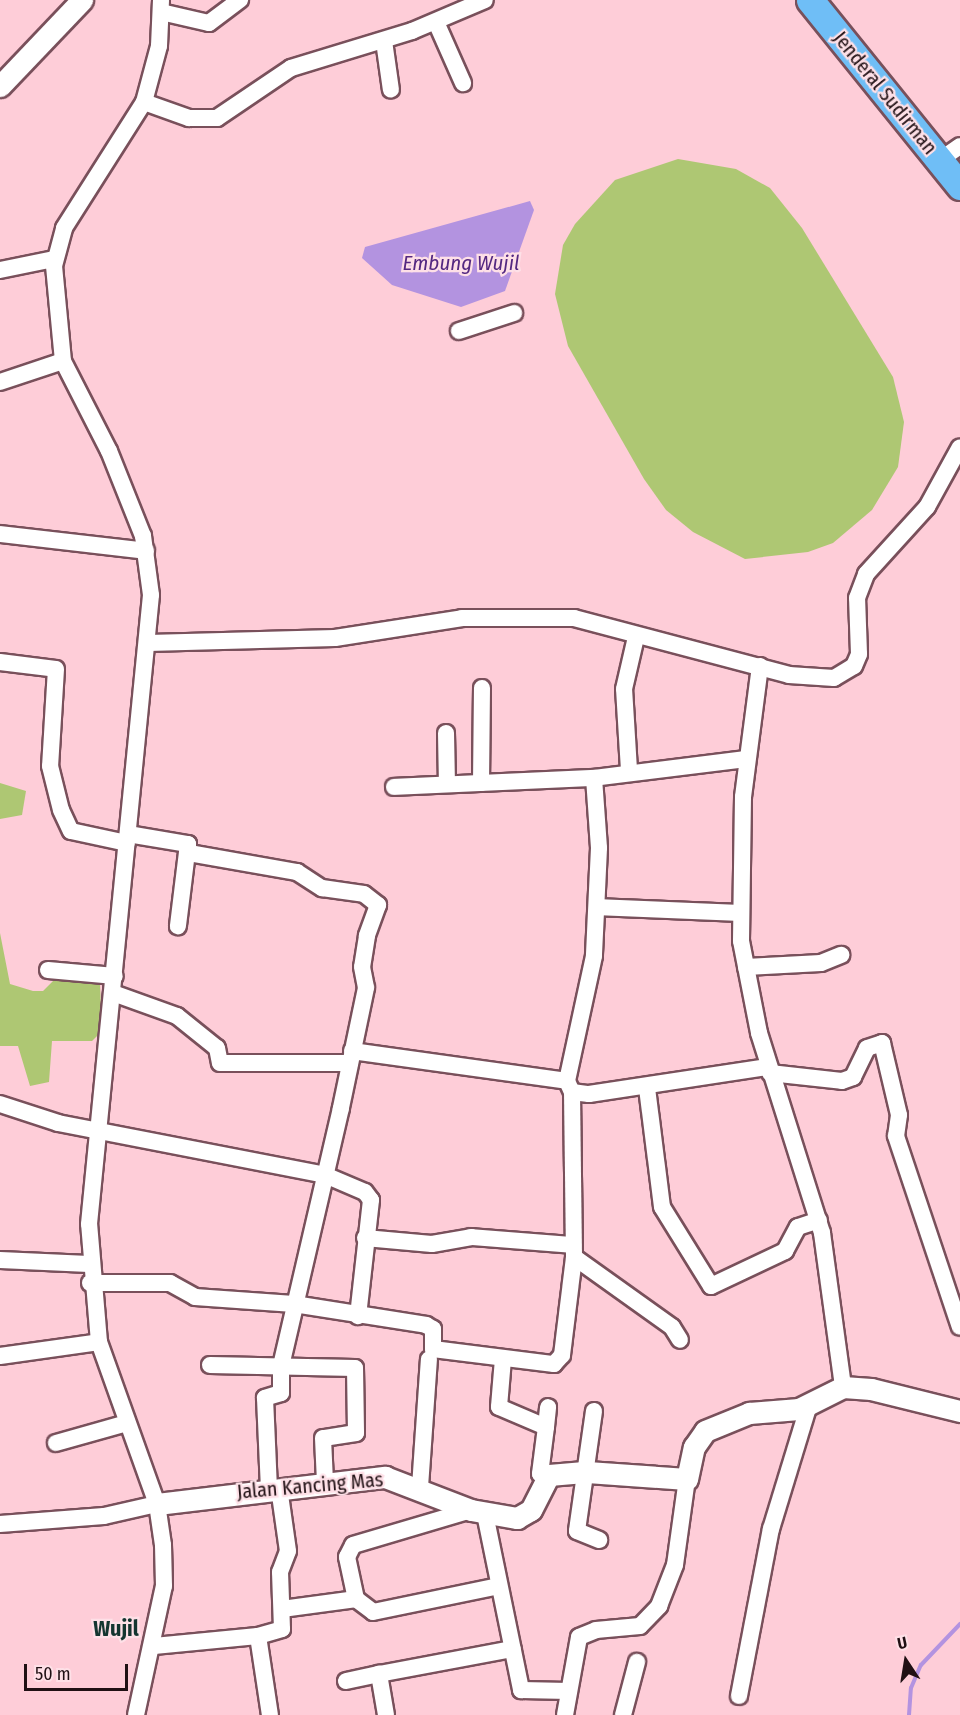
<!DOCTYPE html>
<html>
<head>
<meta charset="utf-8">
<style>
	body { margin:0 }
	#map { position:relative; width:960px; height:1715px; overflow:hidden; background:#fecdd8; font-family:"Fira Sans Condensed",sans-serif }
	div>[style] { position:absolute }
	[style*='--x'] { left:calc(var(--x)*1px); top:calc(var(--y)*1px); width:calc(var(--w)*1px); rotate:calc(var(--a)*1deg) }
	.green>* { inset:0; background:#aec773 }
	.water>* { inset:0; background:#b393e0 }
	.stream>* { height:4px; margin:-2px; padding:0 2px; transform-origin:2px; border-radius:2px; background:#b393e0 }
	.roads { filter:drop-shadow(2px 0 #79505b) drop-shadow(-2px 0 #79505b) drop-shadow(0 2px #79505b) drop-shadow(0 -2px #79505b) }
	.minor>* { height:16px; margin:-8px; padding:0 8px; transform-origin:8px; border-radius:8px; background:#fff }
	.tertiary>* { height:21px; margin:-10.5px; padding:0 10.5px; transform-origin:10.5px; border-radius:10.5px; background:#fff }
	.trunk>* { height:27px; margin:-13.5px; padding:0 13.5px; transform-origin:13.5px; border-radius:13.5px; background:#6fbef6 }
	span { translate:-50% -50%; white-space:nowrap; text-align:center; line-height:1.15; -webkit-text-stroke:4.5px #fee0e7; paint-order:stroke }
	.street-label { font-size:20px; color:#201014 }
	.water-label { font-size:21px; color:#542881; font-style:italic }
	.quarter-label { font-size:22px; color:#143530; font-weight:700 }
	.north { position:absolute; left:876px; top:1631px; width:60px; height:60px; -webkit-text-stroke:4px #fee0e7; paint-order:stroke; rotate:348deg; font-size:16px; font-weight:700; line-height:24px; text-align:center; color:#201014 }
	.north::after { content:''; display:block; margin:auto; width:21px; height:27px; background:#201014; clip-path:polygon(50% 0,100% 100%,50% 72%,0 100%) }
	.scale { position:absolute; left:24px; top:1664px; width:104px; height:27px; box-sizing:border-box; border:3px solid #201014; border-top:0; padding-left:8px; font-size:18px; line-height:21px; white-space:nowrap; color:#201014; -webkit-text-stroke:4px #fee0e7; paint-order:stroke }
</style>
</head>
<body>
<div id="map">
	<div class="green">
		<div style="clip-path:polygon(678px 159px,736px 169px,770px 188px,802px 228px,893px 377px,904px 422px,898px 467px,872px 510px,833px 543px,808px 552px,745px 559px,693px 532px,666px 510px,644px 479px,568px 346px,555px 294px,563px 245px,575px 224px,615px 180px)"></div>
		<div style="clip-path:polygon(0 783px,26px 791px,22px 815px,0 819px)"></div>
		<div style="clip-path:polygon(0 933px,10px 984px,33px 991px,43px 991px,57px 977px,100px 984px,102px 1031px,92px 1041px,52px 1041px,49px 1082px,30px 1086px,18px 1046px,0 1046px)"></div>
	</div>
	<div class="water">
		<div style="clip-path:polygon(530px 201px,534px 210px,505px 291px,461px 307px,392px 285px,362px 258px,365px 247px)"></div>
	</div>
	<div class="stream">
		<div style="--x:909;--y:1715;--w:27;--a:-86"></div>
		<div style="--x:911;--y:1688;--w:25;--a:-67"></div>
		<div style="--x:921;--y:1665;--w:57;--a:-46.4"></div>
	</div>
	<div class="roads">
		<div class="minor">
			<div style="--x:161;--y:12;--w:49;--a:12.9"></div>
			<div style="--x:209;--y:23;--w:39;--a:-37"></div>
			<div style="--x:436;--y:22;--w:67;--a:66.1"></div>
			<div style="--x:384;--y:41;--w:49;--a:81.9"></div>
			<div style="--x:144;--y:102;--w:48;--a:19.6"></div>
			<div style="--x:189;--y:118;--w:28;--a:0"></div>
			<div style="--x:217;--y:118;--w:89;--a:-34"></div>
			<div style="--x:291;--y:68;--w:127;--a:-17"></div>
			<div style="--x:412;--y:31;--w:79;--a:-23"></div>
			<div style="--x:940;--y:160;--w:24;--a:-35"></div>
			<div style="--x:0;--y:270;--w:55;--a:-11.5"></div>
			<div style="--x:459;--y:331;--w:58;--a:-18.1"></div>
			<div style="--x:0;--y:382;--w:66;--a:-18.4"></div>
			<div style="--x:0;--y:534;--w:147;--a:6.6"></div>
			<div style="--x:148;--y:643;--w:187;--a:-1.5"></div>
			<div style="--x:335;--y:638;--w:129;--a:-8.9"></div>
			<div style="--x:462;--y:618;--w:112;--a:0"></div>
			<div style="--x:574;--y:618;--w:222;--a:14.8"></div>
			<div style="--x:789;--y:675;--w:45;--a:3.8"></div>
			<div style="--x:834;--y:678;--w:23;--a:-31"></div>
			<div style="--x:854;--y:666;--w:13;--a:-67"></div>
			<div style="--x:859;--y:654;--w:56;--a:-92"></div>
			<div style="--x:857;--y:598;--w:26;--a:-69"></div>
			<div style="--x:866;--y:574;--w:91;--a:-47.7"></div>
			<div style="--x:927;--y:507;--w:68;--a:-61.2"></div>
			<div style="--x:0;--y:662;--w:56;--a:7.1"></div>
			<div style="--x:56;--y:669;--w:97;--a:93.5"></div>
			<div style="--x:50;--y:766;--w:45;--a:76"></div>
			<div style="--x:61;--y:810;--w:23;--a:65"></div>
			<div style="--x:71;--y:831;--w:57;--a:12.1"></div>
			<div style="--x:760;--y:666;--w:132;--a:97.4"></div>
			<div style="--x:743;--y:797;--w:144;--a:90.8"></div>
			<div style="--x:741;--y:941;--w:94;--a:78.9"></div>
			<div style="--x:759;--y:1033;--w:210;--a:72.5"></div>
			<div style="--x:822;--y:1233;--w:155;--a:82.2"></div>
			<div style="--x:446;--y:733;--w:51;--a:88.9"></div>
			<div style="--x:746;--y:759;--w:153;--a:172.9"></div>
			<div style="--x:594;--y:778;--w:70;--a:85.9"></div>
			<div style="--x:599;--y:848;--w:108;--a:92.7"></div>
			<div style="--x:594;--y:956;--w:128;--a:102.2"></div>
			<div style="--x:567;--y:1081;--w:12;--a:66"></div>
			<div style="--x:572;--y:1092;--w:17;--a:7"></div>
			<div style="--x:589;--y:1094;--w:181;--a:-8.6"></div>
			<div style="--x:629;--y:770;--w:81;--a:-93.5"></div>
			<div style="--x:624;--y:689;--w:53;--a:-77"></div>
			<div style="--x:481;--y:783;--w:95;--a:-89.4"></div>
			<div style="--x:394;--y:787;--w:200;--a:-2.6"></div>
			<div style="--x:128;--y:834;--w:61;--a:9.5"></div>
			<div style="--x:188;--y:844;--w:83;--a:97"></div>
			<div style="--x:189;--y:853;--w:110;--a:10"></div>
			<div style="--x:297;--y:872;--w:30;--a:33"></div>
			<div style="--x:322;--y:888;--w:42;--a:8.1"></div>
			<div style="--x:364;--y:894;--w:18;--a:38"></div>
			<div style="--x:378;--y:905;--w:33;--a:110"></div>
			<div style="--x:367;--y:936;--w:31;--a:99"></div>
			<div style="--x:362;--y:967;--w:21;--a:79"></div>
			<div style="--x:366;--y:988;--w:123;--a:101.8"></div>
			<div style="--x:341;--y:1108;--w:265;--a:103.1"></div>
			<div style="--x:281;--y:1366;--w:27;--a:90"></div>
			<div style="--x:281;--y:1393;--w:17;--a:163"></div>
			<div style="--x:265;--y:1398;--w:91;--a:87.5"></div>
			<div style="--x:597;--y:907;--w:142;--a:2.4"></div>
			<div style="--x:746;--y:967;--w:75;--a:-3.1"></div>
			<div style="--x:821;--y:963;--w:22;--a:-22"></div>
			<div style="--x:48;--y:970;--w:67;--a:5.1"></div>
			<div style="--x:113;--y:993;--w:68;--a:19.8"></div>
			<div style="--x:177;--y:1016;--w:51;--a:38.7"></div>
			<div style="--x:217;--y:1048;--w:15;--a:79"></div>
			<div style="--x:220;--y:1063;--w:130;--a:0"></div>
			<div style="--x:352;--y:1051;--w:217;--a:7.9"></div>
			<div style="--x:770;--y:1073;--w:72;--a:6.3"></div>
			<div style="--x:842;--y:1081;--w:12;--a:-20"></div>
			<div style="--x:853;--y:1077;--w:32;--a:-64"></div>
			<div style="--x:867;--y:1048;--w:16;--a:-18"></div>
			<div style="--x:882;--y:1043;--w:74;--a:76.7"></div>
			<div style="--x:899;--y:1115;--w:21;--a:98"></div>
			<div style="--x:896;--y:1136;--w:201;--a:71.5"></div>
			<div style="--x:647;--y:1088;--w:120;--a:82.8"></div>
			<div style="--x:662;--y:1207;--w:93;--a:58.2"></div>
			<div style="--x:711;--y:1286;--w:82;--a:-25.3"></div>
			<div style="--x:785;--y:1251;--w:27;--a:-62"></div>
			<div style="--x:798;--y:1227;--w:22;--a:-18"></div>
			<div style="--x:572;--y:1092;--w:165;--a:89.3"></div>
			<div style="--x:574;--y:1257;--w:120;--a:35.5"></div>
			<div style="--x:672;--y:1327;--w:15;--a:58"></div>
			<div style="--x:0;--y:1104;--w:61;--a:18.1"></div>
			<div style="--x:58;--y:1123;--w:272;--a:11"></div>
			<div style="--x:325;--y:1175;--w:43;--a:23"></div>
			<div style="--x:365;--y:1192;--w:10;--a:53"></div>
			<div style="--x:371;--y:1200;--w:117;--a:96.4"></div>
			<div style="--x:365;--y:1238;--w:67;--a:5.1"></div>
			<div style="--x:432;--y:1244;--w:40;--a:-10"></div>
			<div style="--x:471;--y:1237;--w:102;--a:4.5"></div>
			<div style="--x:0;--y:1260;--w:89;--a:2.6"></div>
			<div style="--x:90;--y:1283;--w:80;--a:0"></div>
			<div style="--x:170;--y:1283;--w:29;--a:29"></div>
			<div style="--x:195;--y:1297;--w:99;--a:4"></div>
			<div style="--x:294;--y:1304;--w:134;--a:9"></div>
			<div style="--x:426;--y:1325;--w:8;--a:30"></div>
			<div style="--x:433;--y:1329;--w:20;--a:90"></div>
			<div style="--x:433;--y:1349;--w:122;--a:7.1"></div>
			<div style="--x:554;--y:1364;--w:12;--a:-48"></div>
			<div style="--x:562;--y:1355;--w:99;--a:-83"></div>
			<div style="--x:0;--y:1356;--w:100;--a:-8"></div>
			<div style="--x:503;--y:1359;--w:48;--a:94.8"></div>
			<div style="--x:499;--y:1407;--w:51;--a:23.1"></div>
			<div style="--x:546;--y:1427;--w:47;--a:97.3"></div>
			<div style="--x:540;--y:1474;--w:7;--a:27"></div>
			<div style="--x:210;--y:1365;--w:145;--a:1.2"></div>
			<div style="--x:355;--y:1368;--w:65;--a:89.1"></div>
			<div style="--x:356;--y:1433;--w:33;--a:171"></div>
			<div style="--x:323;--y:1438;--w:44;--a:87.4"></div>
			<div style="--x:594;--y:1411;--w:121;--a:98.1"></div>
			<div style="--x:577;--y:1531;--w:24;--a:22"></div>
			<div style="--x:546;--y:1427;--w:20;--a:-84"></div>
			<div style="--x:56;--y:1443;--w:74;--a:-15.7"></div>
			<div style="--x:420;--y:1487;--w:128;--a:-86"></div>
			<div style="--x:485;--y:1514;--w:180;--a:78.4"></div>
			<div style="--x:521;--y:1690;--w:48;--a:1.2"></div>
			<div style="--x:0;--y:1524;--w:104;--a:-4.4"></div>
			<div style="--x:104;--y:1516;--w:54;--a:-12.8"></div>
			<div style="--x:356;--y:1599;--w:21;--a:37"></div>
			<div style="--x:373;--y:1612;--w:128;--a:-11.7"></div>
			<div style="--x:282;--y:1609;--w:75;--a:-7.7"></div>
			<div style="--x:356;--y:1599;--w:43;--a:-102.1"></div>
			<div style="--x:347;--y:1557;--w:13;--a:-63"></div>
			<div style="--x:353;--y:1545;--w:123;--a:-16.5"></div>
			<div style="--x:258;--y:1636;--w:25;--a:-16"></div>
			<div style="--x:282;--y:1629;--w:57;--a:-92"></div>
			<div style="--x:280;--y:1572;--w:22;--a:-69"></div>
			<div style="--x:288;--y:1551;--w:64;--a:-98.1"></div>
			<div style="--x:154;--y:1646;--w:104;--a:-5.5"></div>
			<div style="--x:258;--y:1636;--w:80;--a:81.4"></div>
			<div style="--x:346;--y:1681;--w:34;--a:-12"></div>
			<div style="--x:739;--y:1696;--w:170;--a:-79.2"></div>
			<div style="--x:771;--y:1529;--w:130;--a:-73"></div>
			<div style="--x:136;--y:1715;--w:132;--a:-77.8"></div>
			<div style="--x:164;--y:1586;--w:41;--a:-91.4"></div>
			<div style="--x:163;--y:1545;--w:41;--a:-98.3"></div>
			<div style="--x:157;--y:1504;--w:172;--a:-109.7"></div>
			<div style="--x:99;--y:1342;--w:118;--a:-94.8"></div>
			<div style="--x:89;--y:1224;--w:632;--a:-84.37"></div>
			<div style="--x:151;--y:595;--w:60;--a:-97.7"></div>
			<div style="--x:143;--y:536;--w:92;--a:-111.8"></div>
			<div style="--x:109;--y:451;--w:101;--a:-117.1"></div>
			<div style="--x:63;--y:361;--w:95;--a:-95.4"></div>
			<div style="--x:54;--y:266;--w:39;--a:-75"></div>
			<div style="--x:64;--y:228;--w:149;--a:-57.6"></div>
			<div style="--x:144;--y:102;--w:58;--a:-75"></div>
			<div style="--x:159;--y:46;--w:46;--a:-87.5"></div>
			<div style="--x:386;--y:1715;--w:42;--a:-99.7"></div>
			<div style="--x:379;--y:1674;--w:136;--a:-10.6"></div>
			<div style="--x:565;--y:1715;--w:79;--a:-79.8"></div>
			<div style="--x:579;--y:1637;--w:18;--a:-22"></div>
			<div style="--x:596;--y:1630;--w:44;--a:-5.2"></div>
			<div style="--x:640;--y:1626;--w:28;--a:-46"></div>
			<div style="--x:659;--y:1606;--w:44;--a:-68.7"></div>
			<div style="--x:675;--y:1565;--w:87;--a:-82.1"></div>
			<div style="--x:623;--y:1715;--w:55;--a:-75.2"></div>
		</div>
		<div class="tertiary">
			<div style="--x:0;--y:86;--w:119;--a:-46.4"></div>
			<div style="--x:157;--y:1504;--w:230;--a:-6.8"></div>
			<div style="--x:385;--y:1477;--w:92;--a:21"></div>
			<div style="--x:471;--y:1510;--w:47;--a:9.9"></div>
			<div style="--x:517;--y:1518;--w:16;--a:-30"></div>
			<div style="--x:531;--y:1510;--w:39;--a:-63"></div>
			<div style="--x:549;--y:1475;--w:38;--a:-5"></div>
			<div style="--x:587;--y:1472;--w:100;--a:4"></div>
			<div style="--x:687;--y:1479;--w:33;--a:-78"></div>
			<div style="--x:694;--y:1447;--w:19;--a:-55"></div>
			<div style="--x:705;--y:1431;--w:48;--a:-22.2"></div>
			<div style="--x:749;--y:1413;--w:50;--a:-4.6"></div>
			<div style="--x:799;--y:1409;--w:49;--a:-26.6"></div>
			<div style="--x:843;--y:1387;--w:28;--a:4"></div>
			<div style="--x:871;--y:1389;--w:92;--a:13.9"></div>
		</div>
		<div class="trunk">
			<div style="--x:810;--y:0;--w:239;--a:51.1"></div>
		</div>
	</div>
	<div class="street-label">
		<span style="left:885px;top:93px;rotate:51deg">Jenderal Sudirman</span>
		<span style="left:310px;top:1486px;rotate:-5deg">Jalan Kancing Mas</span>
	</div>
	<div class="water-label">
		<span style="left:461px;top:263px">Embung Wujil</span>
	</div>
	<div class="quarter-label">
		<span style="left:116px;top:1629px">Wujil</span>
	</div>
	<div class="north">U</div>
	<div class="scale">50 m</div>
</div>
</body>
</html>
